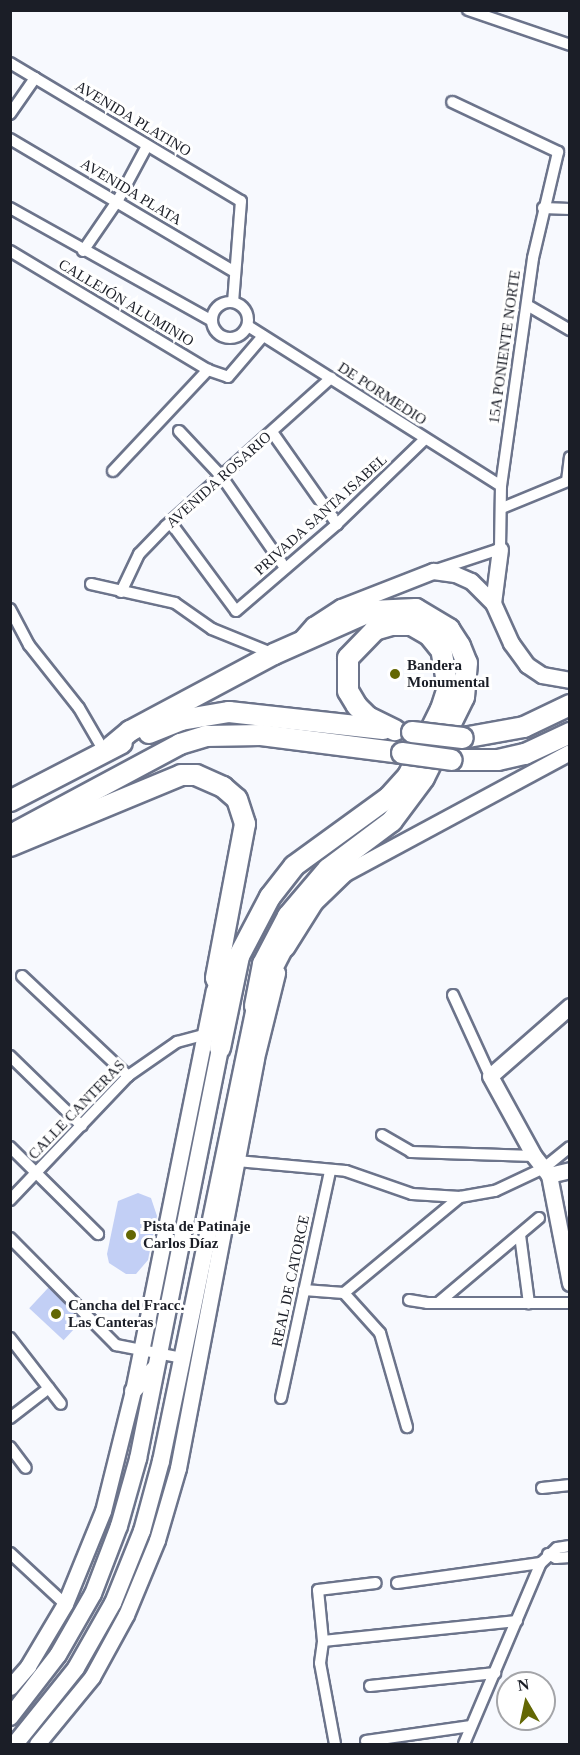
<!DOCTYPE html>
<html>
<head>
<meta charset="utf-8">
<style>
	body { margin:0 }
	#map { position:relative; width:580px; height:1755px; overflow:hidden; background:#f7f9fe; font-family:"Times New Roman",serif }
	div>[style] { position:absolute }
	[style*='--x'] { left:calc(var(--x)*1px); top:calc(var(--y)*1px); width:calc(var(--w)*1px); rotate:calc(var(--a)*1deg) }
	.green>* { inset:0; background:#c2cff5; transform-origin:0 0 }
	.roads { filter:drop-shadow(2px 0 #6c748b) drop-shadow(-2px 0 #6c748b) drop-shadow(0 2px #6c748b) drop-shadow(0 -2px #6c748b) }
	.street>* { height:10px; margin:-5px; padding:0 5px; transform-origin:5px; border-radius:5px; background:#fff }
	.street>.ring { margin:-5px; padding:0; box-sizing:content-box; background:none; border:10px solid #fff; border-radius:50% }
	.secondary>* { height:15px; margin:-7.5px; padding:0 7.5px; transform-origin:7.5px; border-radius:7.5px; background:#fff }
	.primary>* { height:16px; margin:-8px; padding:0 8px; transform-origin:8px; border-radius:8px; background:#fff }
	.highway>* { height:20px; margin:-10px; padding:0 10px; transform-origin:10px; border-radius:10px; background:#fff }
	.bridges { filter:drop-shadow(2px 0 #6c748b) drop-shadow(-2px 0 #6c748b) drop-shadow(0 2px #6c748b) drop-shadow(0 -2px #6c748b) }
	.highway-bridge>* { height:20px; margin:-10px; padding:0 10px; transform-origin:10px; border-radius:10px; background:#fff }
	.dots>* { width:16px; height:16px; translate:-50% -50%; box-sizing:border-box; border:3px solid #fff; border-radius:50% }
	span { translate:-50% -50%; white-space:nowrap; text-align:center; line-height:1.15; -webkit-text-stroke:6px #fff; paint-order:stroke }
	.street-label { font-size:15px; color:#1b1e27 }
	.poi-label { font-size:15px; color:#1b1e27; font-weight:700 }
	.left { translate:0 -50%; text-align:left }
	.frame { position:absolute; inset:0; border:12px solid #1b1e27; pointer-events:none }
	.north { position:absolute; left:496px; top:1671px; width:60px; height:60px; box-sizing:border-box; background:#fff; border:2px solid #a4a5a9; border-radius:50%; rotate:351deg; font-size:16px; font-weight:700; line-height:24px; text-align:center; color:#1b1e27 }
	.north::after { content:''; display:block; margin:auto; width:21px; height:27px; background:#636704; clip-path:polygon(50% 0,100% 100%,50% 72%,0 100%) }
</style>
</head>
<body>
<div id="map">
	<div class="green">
		<div style="clip-path:polygon(138px 1193px,151px 1198px,157px 1216px,148px 1260px,136px 1274px,126px 1274px,109px 1263px,107px 1254px,118px 1201px)"></div>
		<div style="left:49px;top:1287px;width:47px;height:29px;rotate:43deg"></div>
	</div>
	<div class="roads">
		<div class="street">
			<div style="--x:468;--y:10;--w:108;--a:18.9"></div>
			<div style="--x:10;--y:63;--w:269;--a:30.9"></div>
			<div style="--x:241;--y:201;--w:101;--a:94.5"></div>
			<div style="--x:10;--y:114;--w:44;--a:-55.2"></div>
			<div style="--x:10;--y:139;--w:261;--a:30.6"></div>
			<div style="--x:10;--y:208;--w:231;--a:29.2"></div>
			<div style="--x:543;--y:208;--w:27;--a:2"></div>
			<div style="--x:10;--y:251;--w:231;--a:31"></div>
			<div style="--x:208;--y:370;--w:21;--a:19"></div>
			<div style="--x:228;--y:377;--w:54;--a:-49.5"></div>
			<div style="--x:83;--y:251;--w:62;--a:-55.5"></div>
			<div style="--x:118;--y:200;--w:61;--a:-61.8"></div>
			<div class="ring" style="left:212px;top:302px;width:26px;height:26px"></div>
			<div style="--x:527;--y:305;--w:50;--a:30.2"></div>
			<div style="--x:248;--y:326;--w:299;--a:32.3"></div>
			<div style="--x:179;--y:431;--w:63;--a:46.9"></div>
			<div style="--x:222;--y:477;--w:111;--a:55.3"></div>
			<div style="--x:272;--y:432;--w:113;--a:54.8"></div>
			<div style="--x:113;--y:471;--w:139;--a:-46.8"></div>
			<div style="--x:567;--y:481;--w:24;--a:-83"></div>
			<div style="--x:502;--y:508;--w:74;--a:-22.4"></div>
			<div style="--x:171;--y:523;--w:109;--a:53.5"></div>
			<div style="--x:236;--y:611;--w:133;--a:-40.7"></div>
			<div style="--x:337;--y:524;--w:122;--a:-44"></div>
			<div style="--x:436;--y:570;--w:67;--a:-18.2"></div>
			<div style="--x:500;--y:549;--w:63;--a:-89.1"></div>
			<div style="--x:501;--y:486;--w:230;--a:-82"></div>
			<div style="--x:533;--y:258;--w:109;--a:-76.7"></div>
			<div style="--x:558;--y:152;--w:117;--a:-154.7"></div>
			<div style="--x:91;--y:584;--w:86;--a:12.7"></div>
			<div style="--x:175;--y:603;--w:45;--a:35.1"></div>
			<div style="--x:212;--y:629;--w:67;--a:22"></div>
			<div style="--x:121;--y:592;--w:42;--a:-64.7"></div>
			<div style="--x:139;--y:554;--w:39;--a:-46"></div>
			<div style="--x:166;--y:526;--w:222;--a:-41.9"></div>
			<div style="--x:10;--y:609;--w:41;--a:62.2"></div>
			<div style="--x:29;--y:645;--w:80;--a:51.6"></div>
			<div style="--x:79;--y:708;--w:50;--a:59.8"></div>
			<div style="--x:22;--y:976;--w:146;--a:43.3"></div>
			<div style="--x:453;--y:995;--w:89;--a:65.4"></div>
			<div style="--x:10;--y:1056;--w:100;--a:44.2"></div>
			<div style="--x:382;--y:1135;--w:34;--a:30"></div>
			<div style="--x:411;--y:1152;--w:123;--a:1.9"></div>
			<div style="--x:10;--y:1147;--w:124;--a:44.7"></div>
			<div style="--x:237;--y:1161;--w:109;--a:5.2"></div>
			<div style="--x:346;--y:1171;--w:70;--a:19.2"></div>
			<div style="--x:412;--y:1194;--w:48;--a:3.6"></div>
			<div style="--x:460;--y:1197;--w:36;--a:-10"></div>
			<div style="--x:495;--y:1191;--w:54;--a:-25.1"></div>
			<div style="--x:544;--y:1168;--w:33;--a:-39"></div>
			<div style="--x:10;--y:1200;--w:171;--a:-46.4"></div>
			<div style="--x:128;--y:1076;--w:60;--a:-34.8"></div>
			<div style="--x:177;--y:1042;--w:28;--a:-15"></div>
			<div style="--x:520;--y:1235;--w:69;--a:82.5"></div>
			<div style="--x:10;--y:1238;--w:151;--a:45.3"></div>
			<div style="--x:116;--y:1345;--w:67;--a:11.1"></div>
			<div style="--x:304;--y:1290;--w:40;--a:4.3"></div>
			<div style="--x:344;--y:1293;--w:151;--a:-39.6"></div>
			<div style="--x:344;--y:1293;--w:54;--a:48"></div>
			<div style="--x:380;--y:1333;--w:98;--a:74"></div>
			<div style="--x:409;--y:1300;--w:18;--a:9"></div>
			<div style="--x:427;--y:1303;--w:143;--a:0"></div>
			<div style="--x:438;--y:1303;--w:132;--a:-40.1"></div>
			<div style="--x:10;--y:1338;--w:83;--a:52.3"></div>
			<div style="--x:281;--y:1398;--w:232;--a:-77.8"></div>
			<div style="--x:10;--y:1418;--w:49;--a:-37.6"></div>
			<div style="--x:10;--y:1447;--w:26;--a:53"></div>
			<div style="--x:542;--y:1488;--w:28;--a:-6"></div>
			<div style="--x:10;--y:1553;--w:75;--a:42.8"></div>
			<div style="--x:548;--y:1554;--w:9;--a:27"></div>
			<div style="--x:556;--y:1558;--w:14;--a:-4"></div>
			<div style="--x:397;--y:1583;--w:145;--a:-7.9"></div>
			<div style="--x:323;--y:1641;--w:195;--a:-5.9"></div>
			<div style="--x:370;--y:1686;--w:126;--a:-5.9"></div>
			<div style="--x:366;--y:1741;--w:106;--a:-8.1"></div>
			<div style="--x:335;--y:1744;--w:82;--a:-100.5"></div>
			<div style="--x:320;--y:1663;--w:22;--a:-82"></div>
			<div style="--x:323;--y:1641;--w:51;--a:-95.6"></div>
			<div style="--x:318;--y:1590;--w:58;--a:-6.9"></div>
			<div style="--x:464;--y:1744;--w:197;--a:-67"></div>
			<div style="--x:541;--y:1563;--w:22;--a:-43"></div>
			<div style="--x:557;--y:1548;--w:13;--a:-9"></div>
		</div>
		<div class="secondary">
			<div style="--x:493;--y:603;--w:54;--a:-82.6"></div>
			<div style="--x:298;--y:642;--w:23;--a:-49"></div>
			<div style="--x:313;--y:625;--w:33;--a:-33"></div>
			<div style="--x:341;--y:607;--w:99;--a:-21.4"></div>
			<div style="--x:433;--y:571;--w:22;--a:8"></div>
			<div style="--x:455;--y:574;--w:17;--a:24"></div>
			<div style="--x:471;--y:581;--w:31;--a:45"></div>
			<div style="--x:493;--y:603;--w:44;--a:65.8"></div>
			<div style="--x:511;--y:643;--w:27;--a:54"></div>
			<div style="--x:527;--y:665;--w:18;--a:34"></div>
			<div style="--x:542;--y:675;--w:28;--a:10"></div>
			<div style="--x:286;--y:948;--w:54;--a:-57.8"></div>
			<div style="--x:315;--y:902;--w:42;--a:-44"></div>
			<div style="--x:345;--y:873;--w:255;--a:-28.3"></div>
			<div style="--x:570;--y:1006;--w:106;--a:138.8"></div>
			<div style="--x:490;--y:1076;--w:91;--a:61.2"></div>
			<div style="--x:534;--y:1156;--w:24;--a:52"></div>
			<div style="--x:549;--y:1175;--w:110;--a:79"></div>
			<div style="--x:549;--y:1175;--w:22;--a:-13"></div>
			<div style="--x:10;--y:1687;--w:28;--a:-49"></div>
			<div style="--x:28;--y:1666;--w:72;--a:-59.2"></div>
			<div style="--x:65;--y:1604;--w:100;--a:-67.8"></div>
			<div style="--x:103;--y:1511;--w:124;--a:-76"></div>
			<div style="--x:133;--y:1391;--w:409;--a:-78.6"></div>
			<div style="--x:37;--y:1744;--w:87;--a:-50.6"></div>
			<div style="--x:92;--y:1677;--w:71;--a:-61.3"></div>
			<div style="--x:126;--y:1615;--w:81;--a:-67.5"></div>
			<div style="--x:157;--y:1540;--w:75;--a:-73.7"></div>
			<div style="--x:178;--y:1468;--w:417;--a:-79.2"></div>
			<div style="--x:256;--y:1058;--w:88;--a:-76.1"></div>
		</div>
		<div class="primary">
			<div style="--x:133;--y:1391;--w:33;--a:-46"></div>
			<div style="--x:10;--y:1717;--w:78;--a:-52.3"></div>
			<div style="--x:58;--y:1655;--w:70;--a:-60.2"></div>
			<div style="--x:93;--y:1594;--w:73;--a:-69.1"></div>
			<div style="--x:119;--y:1526;--w:70;--a:-74.2"></div>
			<div style="--x:138;--y:1459;--w:419;--a:-78.7"></div>
			<div style="--x:220;--y:1048;--w:70;--a:-93.3"></div>
			<div style="--x:15;--y:1744;--w:97;--a:-51.2"></div>
			<div style="--x:76;--y:1668;--w:75;--a:-60.4"></div>
			<div style="--x:113;--y:1603;--w:78;--a:-68.1"></div>
			<div style="--x:142;--y:1531;--w:73;--a:-74.8"></div>
			<div style="--x:161;--y:1461;--w:465;--a:-78.3"></div>
			<div style="--x:255;--y:1006;--w:79;--a:-62.8"></div>
		</div>
		<div class="highway">
			<div style="--x:149;--y:733;--w:35;--a:-22"></div>
			<div style="--x:181;--y:720;--w:49;--a:-9.5"></div>
			<div style="--x:229;--y:712;--w:155;--a:6.3"></div>
			<div style="--x:463;--y:738;--w:62;--a:-10.2"></div>
			<div style="--x:524;--y:727;--w:51;--a:-25.6"></div>
			<div style="--x:111;--y:747;--w:25;--a:-40"></div>
			<div style="--x:130;--y:731;--w:163;--a:-28.1"></div>
			<div style="--x:274;--y:654;--w:106;--a:-23.9"></div>
			<div style="--x:371;--y:611;--w:45;--a:-2.5"></div>
			<div style="--x:416;--y:609;--w:39;--a:31"></div>
			<div style="--x:449;--y:629;--w:20;--a:57"></div>
			<div style="--x:460;--y:646;--w:18;--a:68"></div>
			<div style="--x:467;--y:663;--w:34;--a:95"></div>
			<div style="--x:464;--y:697;--w:90;--a:116.3"></div>
			<div style="--x:424;--y:778;--w:54;--a:126.7"></div>
			<div style="--x:392;--y:821;--w:80;--a:143.1"></div>
			<div style="--x:328;--y:869;--w:62;--a:130.4"></div>
			<div style="--x:288;--y:916;--w:54;--a:117.5"></div>
			<div style="--x:263;--y:964;--w:43;--a:100.8"></div>
			<div style="--x:452;--y:760;--w:46;--a:0"></div>
			<div style="--x:498;--y:760;--w:28;--a:-13"></div>
			<div style="--x:525;--y:754;--w:50;--a:-25"></div>
			<div style="--x:10;--y:801;--w:126;--a:-27.4"></div>
			<div style="--x:18;--y:831;--w:184;--a:-28.2"></div>
			<div style="--x:180;--y:744;--w:27;--a:-17"></div>
			<div style="--x:206;--y:736;--w:55;--a:-1"></div>
			<div style="--x:261;--y:735;--w:142;--a:7.3"></div>
			<div style="--x:10;--y:846;--w:185;--a:-22.5"></div>
			<div style="--x:181;--y:775;--w:15;--a:0"></div>
			<div style="--x:196;--y:775;--w:30;--a:24"></div>
			<div style="--x:223;--y:787;--w:18;--a:41"></div>
			<div style="--x:237;--y:799;--w:26;--a:72"></div>
			<div style="--x:245;--y:824;--w:157;--a:100.7"></div>
			<div style="--x:220;--y:1048;--w:94;--a:-78.3"></div>
			<div style="--x:239;--y:956;--w:67;--a:-62.3"></div>
			<div style="--x:270;--y:897;--w:39;--a:-52"></div>
			<div style="--x:294;--y:866;--w:117;--a:-36"></div>
			<div style="--x:389;--y:797;--w:28;--a:-48"></div>
			<div style="--x:408;--y:776;--w:75;--a:-63.8"></div>
			<div style="--x:441;--y:709;--w:22;--a:-72"></div>
			<div style="--x:448;--y:688;--w:39;--a:-100"></div>
			<div style="--x:441;--y:650;--w:19;--a:-129"></div>
			<div style="--x:429;--y:635;--w:20;--a:-150"></div>
			<div style="--x:412;--y:625;--w:20;--a:180"></div>
			<div style="--x:392;--y:625;--w:18;--a:164"></div>
			<div style="--x:375;--y:630;--w:39;--a:134"></div>
			<div style="--x:348;--y:658;--w:33;--a:90"></div>
			<div style="--x:348;--y:691;--w:17;--a:59"></div>
			<div style="--x:357;--y:706;--w:16;--a:45"></div>
			<div style="--x:368;--y:717;--w:30;--a:26"></div>
		</div>
	</div>
	<div class="bridges">
		<div class="highway-bridge">
			<div style="--x:412;--y:732;--w:51;--a:6.7"></div>
			<div style="--x:402;--y:753;--w:50;--a:8"></div>
		</div>
	</div>
	<div class="dots">
		<div style="left:395px;top:674px;background:#636704"></div>
		<div style="left:131px;top:1235px;background:#636704"></div>
		<div style="left:56px;top:1314px;background:#636704"></div>
	</div>
	<div class="street-label">
		<span style="left:133px;top:119px;rotate:31deg">AVENIDA PLATINO</span>
		<span style="left:131px;top:192px;rotate:31deg">AVENIDA PLATA</span>
		<span style="left:126px;top:303px;rotate:31deg">CALLEJÓN ALUMINIO</span>
		<span style="left:505px;top:347px;rotate:-82deg">15A PONIENTE NORTE</span>
		<span style="left:382px;top:394px;rotate:33deg">DE PORMEDIO</span>
		<span style="left:219px;top:480px;rotate:-42deg">AVENIDA ROSARIO</span>
		<span style="left:321px;top:515px;rotate:-42deg">PRIVADA SANTA ISABEL</span>
		<span style="left:77px;top:1110px;rotate:-46deg">CALLE CANTERAS</span>
		<span style="left:291px;top:1281px;rotate:-78deg">REAL DE CATORCE</span>
	</div>
	<div class="poi-label">
		<span class="left" style="left:407px;top:674px">Bandera<br>Monumental</span>
		<span class="left" style="left:143px;top:1235px">Pista de Patinaje<br>Carlos Díaz</span>
		<span class="left" style="left:68px;top:1314px">Cancha del Fracc.<br>Las Canteras</span>
	</div>
	<div class="frame"></div>
	<div class="north">N</div>
</div>
</body>
</html>
